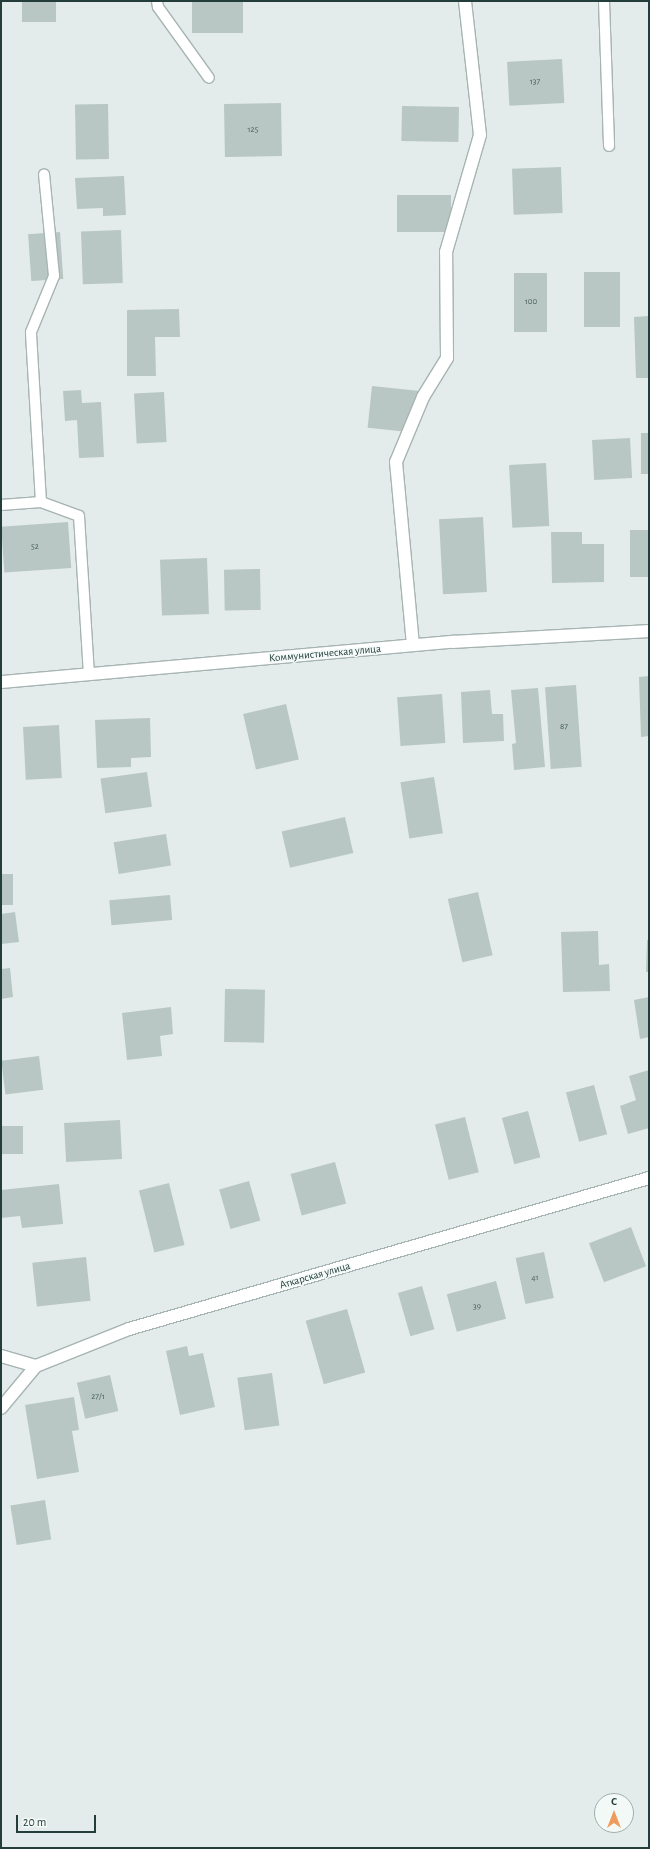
<!DOCTYPE html>
<html>
<head>
<meta charset="utf-8">
<style>
	body { margin:0 }
	#map { position:relative; width:650px; height:1849px; overflow:hidden; background:#e3ecea; font-family:"Alegreya Sans",sans-serif }
	div>[style] { position:absolute }
	[style*='--x'] { left:calc(var(--x)*1px); top:calc(var(--y)*1px); width:calc(var(--w)*1px); rotate:calc(var(--a)*1deg) }
	.building>* { inset:0; background:#b8c7c3; transform-origin:0 0 }
	.roads { filter:drop-shadow(1px 0 #a6b4b2) drop-shadow(-1px 0 #a6b4b2) drop-shadow(0 1px #a6b4b2) drop-shadow(0 -1px #a6b4b2) }
	.lane>* { height:10px; margin:-5px; padding:0 5px; transform-origin:5px; border-radius:5px; background:#fff }
	.street>* { height:12px; margin:-6px; padding:0 6px; transform-origin:6px; border-radius:6px; background:#fff }
	span { translate:-50% -50%; white-space:nowrap; text-align:center; line-height:1.15; -webkit-text-stroke:3px #f3f9f7; paint-order:stroke }
	.number-label { font-size:9px; color:#48605d }
	.number-label span { -webkit-text-stroke-width:0 }
	.street-label { font-size:11px; color:#233d3b }
	.frame { position:absolute; inset:0; border:2px solid #233d3b; pointer-events:none }
	.north { position:absolute; left:594px; top:1793px; width:40px; height:40px; box-sizing:border-box; background:#f3f9f7; border:1px solid #a0aeac; border-radius:50%; rotate:0deg; font-size:11px; font-weight:700; line-height:16px; text-align:center; color:#233d3b }
	.north::after { content:''; display:block; margin:auto; width:14px; height:18px; background:#f09a5d; clip-path:polygon(50% 0,100% 100%,50% 72%,0 100%) }
	.scale { position:absolute; left:16px; top:1815px; width:80px; height:18px; box-sizing:border-box; border:2px solid #233d3b; border-top:0; padding-left:5px; font-size:12px; line-height:14px; white-space:nowrap; color:#233d3b; -webkit-text-stroke:3px #f3f9f7; paint-order:stroke }
</style>
</head>
<body>
<div id="map">
	<div class="building">
		<div style="left:22px;top:1px;width:34px;height:21px"></div>
		<div style="left:192px;top:1px;width:51px;height:32px"></div>
		<div style="left:562px;top:59px;width:44px;height:55px;rotate:87deg"></div>
		<div style="left:281px;top:103px;width:53px;height:57px;rotate:89deg"></div>
		<div style="left:108px;top:104px;width:55px;height:33px;rotate:89deg"></div>
		<div style="left:402px;top:106px;width:57px;height:35px;rotate:1deg"></div>
		<div style="left:561px;top:167px;width:46px;height:49px;rotate:88deg"></div>
		<div style="clip-path:polygon(124px 176px,126px 215px,103px 216px,103px 208px,77px 209px,75px 178px)"></div>
		<div style="left:397px;top:195px;width:54px;height:37px"></div>
		<div style="left:121px;top:230px;width:53px;height:40px;rotate:88deg"></div>
		<div style="left:60px;top:232px;width:47px;height:32px;rotate:86deg"></div>
		<div style="left:584px;top:272px;width:36px;height:55px"></div>
		<div style="left:514px;top:273px;width:33px;height:59px"></div>
		<div style="clip-path:polygon(179px 309px,180px 337px,155px 337px,156px 376px,127px 376px,127px 310px)"></div>
		<div style="clip-path:polygon(649px 316px,649px 378px,636px 378px,634px 317px)"></div>
		<div style="left:372px;top:386px;width:48px;height:42px;rotate:6deg"></div>
		<div style="clip-path:polygon(81px 390px,82px 403px,101px 402px,104px 457px,79px 458px,77px 420px,65px 421px,63px 391px)"></div>
		<div style="left:164px;top:392px;width:50px;height:30px;rotate:87deg"></div>
		<div style="left:641px;top:433px;width:8px;height:41px"></div>
		<div style="left:630px;top:438px;width:40px;height:38px;rotate:87deg"></div>
		<div style="left:546px;top:463px;width:63px;height:37px;rotate:87deg"></div>
		<div style="left:483px;top:517px;width:75px;height:44px;rotate:87deg"></div>
		<div style="left:68px;top:522px;width:46px;height:67px;rotate:86deg"></div>
		<div style="left:649px;top:530px;width:47px;height:19px;rotate:90deg"></div>
		<div style="clip-path:polygon(551px 532px,582px 532px,582px 544px,604px 544px,604px 582px,552px 583px)"></div>
		<div style="left:207px;top:558px;width:56px;height:47px;rotate:88deg"></div>
		<div style="left:260px;top:569px;width:41px;height:36px;rotate:89deg"></div>
		<div style="clip-path:polygon(649px 676px,649px 736px,641px 737px,639px 677px)"></div>
		<div style="left:576px;top:685px;width:82px;height:31px;rotate:86deg"></div>
		<div style="clip-path:polygon(538px 688px,545px 767px,514px 770px,512px 744px,516px 743px,511px 690px)"></div>
		<div style="clip-path:polygon(490px 690px,492px 714px,503px 714px,504px 741px,463px 743px,461px 692px)"></div>
		<div style="left:442px;top:694px;width:49px;height:45px;rotate:86deg"></div>
		<div style="left:286px;top:704px;width:57px;height:44px;rotate:77deg"></div>
		<div style="clip-path:polygon(150px 718px,151px 757px,131px 758px,131px 767px,97px 768px,95px 720px)"></div>
		<div style="left:59px;top:725px;width:53px;height:36px;rotate:87deg"></div>
		<div style="left:147px;top:772px;width:35px;height:47px;rotate:82deg"></div>
		<div style="left:434px;top:777px;width:57px;height:34px;rotate:81deg"></div>
		<div style="left:345px;top:817px;width:37px;height:65px;rotate:77deg"></div>
		<div style="left:166px;top:834px;width:32px;height:53px;rotate:81deg"></div>
		<div style="left:1px;top:874px;width:12px;height:31px"></div>
		<div style="left:478px;top:892px;width:65px;height:31px;rotate:77deg"></div>
		<div style="left:170px;top:895px;width:25px;height:61px;rotate:85deg"></div>
		<div style="clip-path:polygon(15px 912px,19px 942px,1px 944px,1px 914px)"></div>
		<div style="clip-path:polygon(598px 931px,599px 965px,609px 964px,610px 991px,563px 992px,561px 932px)"></div>
		<div style="clip-path:polygon(647px 940px,649px 940px,649px 972px,646px 972px)"></div>
		<div style="clip-path:polygon(10px 968px,13px 997px,1px 999px,1px 969px)"></div>
		<div style="left:225px;top:989px;width:40px;height:53px;rotate:1deg"></div>
		<div style="clip-path:polygon(649px 997px,649px 1037px,640px 1039px,634px 1000px)"></div>
		<div style="clip-path:polygon(171px 1007px,173px 1034px,160px 1036px,162px 1056px,127px 1060px,122px 1013px)"></div>
		<div style="left:39px;top:1056px;width:34px;height:38px;rotate:83deg"></div>
		<div style="clip-path:polygon(649px 1070px,649px 1128px,628px 1134px,620px 1106px,636px 1100px,629px 1076px)"></div>
		<div style="left:594px;top:1085px;width:51px;height:29px;rotate:75deg"></div>
		<div style="left:528px;top:1111px;width:48px;height:27px;rotate:75deg"></div>
		<div style="left:465px;top:1117px;width:57px;height:31px;rotate:76deg"></div>
		<div style="left:120px;top:1120px;width:39px;height:56px;rotate:87deg"></div>
		<div style="left:1px;top:1126px;width:22px;height:28px"></div>
		<div style="left:335px;top:1162px;width:43px;height:46px;rotate:75deg"></div>
		<div style="left:249px;top:1181px;width:41px;height:31px;rotate:74deg"></div>
		<div style="left:169px;top:1183px;width:64px;height:31px;rotate:76deg"></div>
		<div style="clip-path:polygon(59px 1184px,63px 1224px,22px 1228px,20px 1216px,1px 1218px,1px 1190px)"></div>
		<div style="left:631px;top:1227px;width:42px;height:45px;rotate:69deg"></div>
		<div style="left:544px;top:1252px;width:47px;height:29px;rotate:78deg"></div>
		<div style="left:86px;top:1257px;width:44px;height:54px;rotate:84deg"></div>
		<div style="left:496px;top:1281px;width:39px;height:51px;rotate:75deg"></div>
		<div style="left:422px;top:1286px;width:45px;height:25px;rotate:74deg"></div>
		<div style="left:347px;top:1309px;width:66px;height:43px;rotate:74deg"></div>
		<div style="clip-path:polygon(187px 1346px,189px 1356px,203px 1353px,215px 1407px,180px 1415px,166px 1351px)"></div>
		<div style="left:272px;top:1373px;width:53px;height:35px;rotate:82deg"></div>
		<div style="left:110px;top:1375px;width:37px;height:34px;rotate:77deg"></div>
		<div style="clip-path:polygon(74px 1397px,79px 1430px,72px 1431px,79px 1472px,37px 1479px,25px 1405px)"></div>
		<div style="left:45px;top:1500px;width:40px;height:35px;rotate:81deg"></div>
	</div>
	<div class="roads">
		<div class="lane">
			<div style="--x:157;--y:1;--w:6;--a:81"></div>
			<div style="--x:158;--y:7;--w:87;--a:54.3"></div>
			<div style="--x:604;--y:1;--w:145;--a:88"></div>
			<div style="--x:41;--y:502;--w:170;--a:-93.4"></div>
			<div style="--x:31;--y:332;--w:61;--a:-67.7"></div>
			<div style="--x:54;--y:276;--w:102;--a:-95.6"></div>
			<div style="--x:1;--y:505;--w:40;--a:-4.3"></div>
			<div style="--x:41;--y:502;--w:40;--a:20.2"></div>
			<div style="--x:79;--y:516;--w:159;--a:86.4"></div>
		</div>
		<div class="street">
			<div style="--x:413;--y:645;--w:184;--a:-95.3"></div>
			<div style="--x:396;--y:462;--w:70;--a:-67.4"></div>
			<div style="--x:423;--y:397;--w:46;--a:-58.4"></div>
			<div style="--x:447;--y:358;--w:106;--a:-90.5"></div>
			<div style="--x:446;--y:252;--w:122;--a:-73.8"></div>
			<div style="--x:480;--y:135;--w:135;--a:-96.4"></div>
			<div style="--x:1;--y:682;--w:454;--a:-5.1"></div>
			<div style="--x:453;--y:642;--w:196;--a:-3.2"></div>
			<div style="--x:1;--y:1356;--w:36;--a:16"></div>
			<div style="--x:1;--y:1408;--w:55;--a:-50.2"></div>
			<div style="--x:36;--y:1366;--w:100;--a:-21.7"></div>
			<div style="--x:129;--y:1329;--w:541;--a:-16.19"></div>
		</div>
	</div>
	<div class="number-label">
		<span style="left:535px;top:82px">137</span>
		<span style="left:253px;top:130px">125</span>
		<span style="left:531px;top:302px">100</span>
		<span style="left:35px;top:547px">52</span>
		<span style="left:564px;top:727px">87</span>
		<span style="left:535px;top:1278px">41</span>
		<span style="left:477px;top:1307px">39</span>
		<span style="left:98px;top:1397px">27/1</span>
	</div>
	<div class="street-label">
		<span style="left:325px;top:654px;rotate:-5deg">Коммунистическая улица</span>
		<span style="left:315px;top:1276px;rotate:-16deg">Аткарская улица</span>
	</div>
	<div class="frame"></div>
	<div class="north">С</div>
	<div class="scale">20 m</div>
</div>
</body>
</html>
